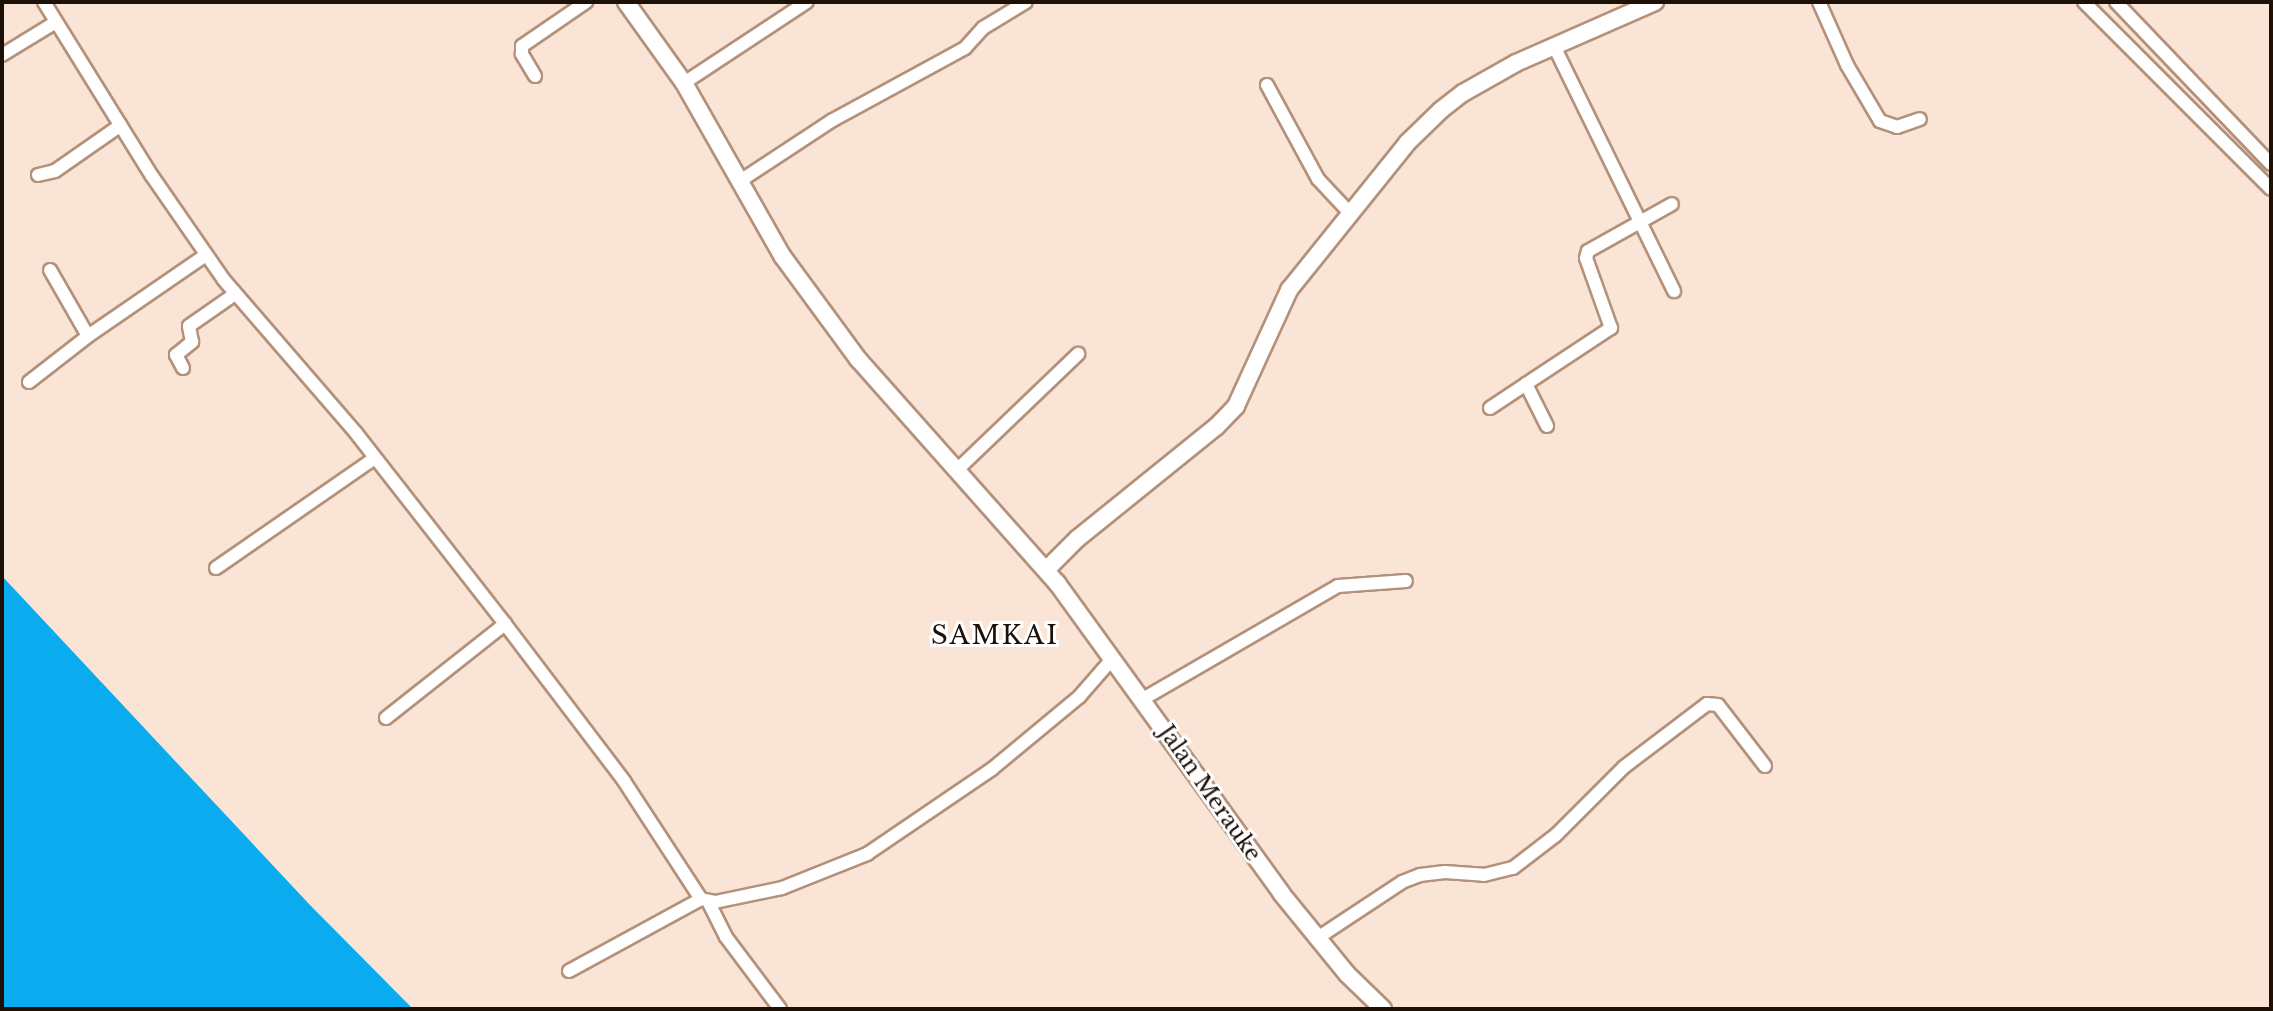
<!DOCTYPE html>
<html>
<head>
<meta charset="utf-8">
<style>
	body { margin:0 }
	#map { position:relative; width:2273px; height:1011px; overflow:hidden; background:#fae4d5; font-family:"Libre Baskerville",serif }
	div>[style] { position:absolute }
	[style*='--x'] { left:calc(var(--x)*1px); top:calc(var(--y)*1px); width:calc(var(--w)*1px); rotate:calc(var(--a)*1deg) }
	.water>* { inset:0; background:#0bacef }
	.roads { filter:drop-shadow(2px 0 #b3917a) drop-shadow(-2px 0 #b3917a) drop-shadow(0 2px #b3917a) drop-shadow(0 -2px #b3917a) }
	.street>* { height:12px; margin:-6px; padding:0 6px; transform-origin:6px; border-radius:6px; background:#fff }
	.secondary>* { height:16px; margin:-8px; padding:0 8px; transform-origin:8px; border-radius:8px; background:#fff }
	span { translate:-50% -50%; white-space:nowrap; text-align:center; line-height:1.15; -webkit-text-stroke:6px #fff; paint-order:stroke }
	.street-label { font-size:22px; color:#1c1007 }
	.quarter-label { font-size:26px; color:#1c1007; letter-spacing:2px }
	.frame { position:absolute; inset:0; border:4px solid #1c1007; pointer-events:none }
</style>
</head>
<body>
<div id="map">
	<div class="water">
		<div style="clip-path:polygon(2px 576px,309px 904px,413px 1009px,2px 1009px)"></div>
	</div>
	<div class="roads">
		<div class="street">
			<div style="--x:44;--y:2;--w:205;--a:58.2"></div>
			<div style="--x:152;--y:176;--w:126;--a:55.3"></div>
			<div style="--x:224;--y:280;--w:202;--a:49.2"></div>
			<div style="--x:356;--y:433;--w:242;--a:52"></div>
			<div style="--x:505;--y:624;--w:197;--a:52.8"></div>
			<div style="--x:624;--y:781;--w:141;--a:56.9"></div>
			<div style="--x:1819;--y:2;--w:69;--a:66"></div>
			<div style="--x:1847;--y:65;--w:65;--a:59.5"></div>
			<div style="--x:1880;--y:121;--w:18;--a:19"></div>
			<div style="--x:1897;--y:127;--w:24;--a:-19"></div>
			<div style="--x:2084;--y:2;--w:264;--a:45"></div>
			<div style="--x:2116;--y:2;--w:224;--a:46.3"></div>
			<div style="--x:1554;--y:46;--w:273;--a:63.9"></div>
			<div style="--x:2;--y:55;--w:63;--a:-31.4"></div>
			<div style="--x:535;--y:76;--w:26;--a:-121"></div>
			<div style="--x:522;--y:54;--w:8;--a:-90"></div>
			<div style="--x:522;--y:46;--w:78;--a:-34.5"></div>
			<div style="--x:684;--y:83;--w:147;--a:-33.4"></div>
			<div style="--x:1267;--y:85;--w:107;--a:61.5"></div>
			<div style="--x:1318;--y:179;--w:45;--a:46.8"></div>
			<div style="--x:38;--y:175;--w:17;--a:-13"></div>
			<div style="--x:55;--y:171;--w:80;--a:-34.9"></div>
			<div style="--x:740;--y:181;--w:111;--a:-33.3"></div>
			<div style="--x:833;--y:120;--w:150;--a:-28.6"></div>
			<div style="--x:965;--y:48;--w:27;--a:-48"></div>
			<div style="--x:983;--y:28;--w:50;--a:-31.2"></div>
			<div style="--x:88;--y:336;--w:143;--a:-34.5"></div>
			<div style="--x:183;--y:368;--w:15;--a:-118"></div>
			<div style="--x:176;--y:355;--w:21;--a:-39"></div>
			<div style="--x:192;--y:342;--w:16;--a:-101"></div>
			<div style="--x:189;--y:326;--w:56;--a:-34.8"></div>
			<div style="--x:29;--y:382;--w:75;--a:-37.9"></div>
			<div style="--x:88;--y:336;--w:76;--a:-119.9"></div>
			<div style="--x:1490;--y:408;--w:43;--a:-33.7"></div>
			<div style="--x:1547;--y:426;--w:47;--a:-116.6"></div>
			<div style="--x:1526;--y:384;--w:102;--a:-33.4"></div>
			<div style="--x:1611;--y:328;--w:74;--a:-109.7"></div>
			<div style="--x:1586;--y:258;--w:7;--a:-74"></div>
			<div style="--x:1588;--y:251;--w:96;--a:-29.2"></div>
			<div style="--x:957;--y:470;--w:168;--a:-43.8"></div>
			<div style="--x:216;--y:568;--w:193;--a:-34.7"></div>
			<div style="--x:1143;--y:699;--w:225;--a:-30.1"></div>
			<div style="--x:1338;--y:586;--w:68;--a:-4.2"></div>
			<div style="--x:386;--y:718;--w:152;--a:-38.3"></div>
			<div style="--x:708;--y:901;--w:40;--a:63.4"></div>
			<div style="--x:726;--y:937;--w:90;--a:53.1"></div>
			<div style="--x:1316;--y:939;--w:103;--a:-33.5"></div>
			<div style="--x:1402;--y:882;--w:19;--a:-21"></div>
			<div style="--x:1420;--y:875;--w:25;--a:-7"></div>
			<div style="--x:1445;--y:872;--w:39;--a:4"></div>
			<div style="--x:1484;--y:875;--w:30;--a:-14"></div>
			<div style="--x:1513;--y:868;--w:54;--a:-37.5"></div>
			<div style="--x:1556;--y:835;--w:96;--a:-45"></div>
			<div style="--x:1624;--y:767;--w:104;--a:-37.2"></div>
			<div style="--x:1707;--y:704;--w:11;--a:5"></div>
			<div style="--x:1718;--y:705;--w:77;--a:52.4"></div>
			<div style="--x:569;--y:971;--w:150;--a:-28.6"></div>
			<div style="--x:701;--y:899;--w:14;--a:12"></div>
			<div style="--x:715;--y:902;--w:68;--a:-11.8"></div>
			<div style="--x:782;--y:888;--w:92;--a:-21.8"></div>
			<div style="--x:867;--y:854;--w:151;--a:-34.2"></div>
			<div style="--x:992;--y:769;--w:113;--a:-39.6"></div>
			<div style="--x:1079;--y:697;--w:52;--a:-48.9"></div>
		</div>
		<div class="secondary">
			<div style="--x:626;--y:2;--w:100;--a:54.4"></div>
			<div style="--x:684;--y:83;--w:200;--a:60.4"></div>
			<div style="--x:783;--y:257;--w:127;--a:53.7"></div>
			<div style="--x:858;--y:359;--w:300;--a:48.4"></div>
			<div style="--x:1057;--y:583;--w:382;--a:54.1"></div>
			<div style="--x:1281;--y:893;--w:104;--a:50.8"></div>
			<div style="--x:1347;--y:974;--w:50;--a:44.2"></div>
			<div style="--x:1046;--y:570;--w:44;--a:-45"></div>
			<div style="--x:1077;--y:539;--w:179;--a:-38.9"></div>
			<div style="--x:1216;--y:427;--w:29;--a:-46"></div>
			<div style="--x:1236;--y:406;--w:128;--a:-65.4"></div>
			<div style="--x:1289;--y:290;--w:189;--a:-51.2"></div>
			<div style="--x:1407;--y:143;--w:47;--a:-44.1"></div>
			<div style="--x:1441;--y:110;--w:28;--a:-38"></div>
			<div style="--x:1463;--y:93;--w:61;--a:-29.5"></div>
			<div style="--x:1516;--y:63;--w:152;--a:-23.7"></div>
		</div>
	</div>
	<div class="street-label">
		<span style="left:1210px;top:793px;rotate:55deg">Jalan Merauke</span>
	</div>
	<div class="quarter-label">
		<span style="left:995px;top:636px">SAMKAI</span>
	</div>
	<div class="frame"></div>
</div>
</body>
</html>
